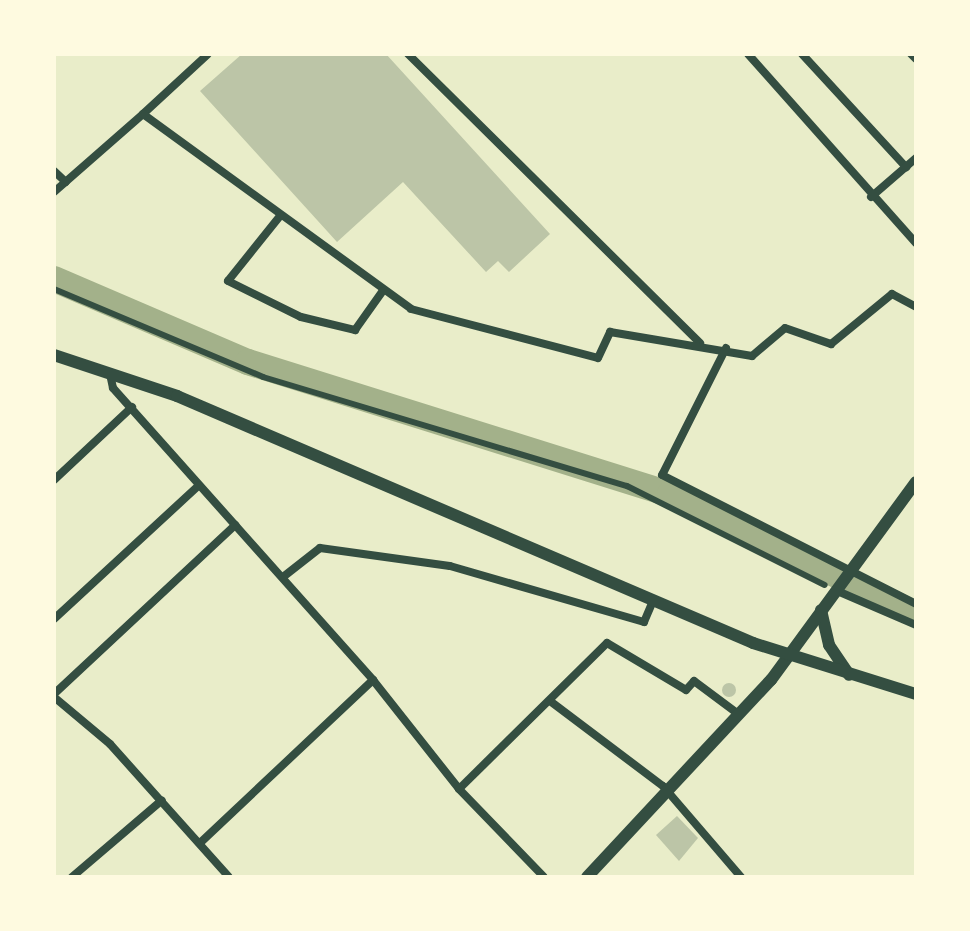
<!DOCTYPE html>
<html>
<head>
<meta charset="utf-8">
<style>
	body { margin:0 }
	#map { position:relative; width:970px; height:931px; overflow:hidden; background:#e9edc9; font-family:Figtree,sans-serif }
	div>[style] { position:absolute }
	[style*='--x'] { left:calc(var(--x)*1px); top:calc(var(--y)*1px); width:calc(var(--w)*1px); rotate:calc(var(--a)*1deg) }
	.river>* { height:26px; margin:-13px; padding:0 13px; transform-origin:13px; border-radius:13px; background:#a3b18a }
	.building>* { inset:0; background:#bcc5a7 }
	.round { border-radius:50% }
	.pedestrian>* { height:6px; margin:-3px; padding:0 3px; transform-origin:3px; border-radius:3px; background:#344e41 }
	.minor>* { height:8px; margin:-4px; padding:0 4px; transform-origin:4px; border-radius:4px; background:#344e41 }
	.primary>* { height:12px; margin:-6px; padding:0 6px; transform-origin:6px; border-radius:6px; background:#344e41 }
	.trunk>* { height:12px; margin:-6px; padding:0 6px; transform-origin:6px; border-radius:6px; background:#344e41 }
	span { translate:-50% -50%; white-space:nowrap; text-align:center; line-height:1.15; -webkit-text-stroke:7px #fefae0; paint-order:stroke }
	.frame { position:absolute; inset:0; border:56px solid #fefae0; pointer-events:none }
</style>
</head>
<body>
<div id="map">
	<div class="river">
		<div style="--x:54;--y:279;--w:211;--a:23.2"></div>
		<div style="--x:248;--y:362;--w:442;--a:17.4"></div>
		<div style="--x:670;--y:494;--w:274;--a:26"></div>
	</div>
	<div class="building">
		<div style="clip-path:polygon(242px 54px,386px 54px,550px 234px,509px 272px,498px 261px,486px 272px,403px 182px,337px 242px,200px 91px)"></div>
		<div class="round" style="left:722px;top:683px;width:14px;height:14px"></div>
		<div style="clip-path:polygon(677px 816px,698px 838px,679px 861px,656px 835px)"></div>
	</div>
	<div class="pedestrian">
		<div style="--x:54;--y:289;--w:227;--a:22.8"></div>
		<div style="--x:263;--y:377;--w:380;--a:16.7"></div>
		<div style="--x:627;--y:486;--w:221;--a:26.6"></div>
	</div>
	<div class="minor">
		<div style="--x:408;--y:54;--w:411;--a:44.7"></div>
		<div style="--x:748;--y:54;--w:253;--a:48.4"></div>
		<div style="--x:802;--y:54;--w:154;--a:47.4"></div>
		<div style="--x:911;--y:54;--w:7;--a:45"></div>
		<div style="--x:143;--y:114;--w:88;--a:-42.7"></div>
		<div style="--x:54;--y:171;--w:16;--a:43"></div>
		<div style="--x:54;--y:192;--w:118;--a:-41.2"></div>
		<div style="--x:143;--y:114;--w:331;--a:36"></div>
		<div style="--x:411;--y:309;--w:193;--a:14.7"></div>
		<div style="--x:598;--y:358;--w:29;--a:-65"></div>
		<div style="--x:610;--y:332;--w:144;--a:9.6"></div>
		<div style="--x:752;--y:356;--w:43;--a:-40.3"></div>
		<div style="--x:785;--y:328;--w:49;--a:19.2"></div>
		<div style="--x:831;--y:344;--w:79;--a:-39.3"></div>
		<div style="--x:892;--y:294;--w:27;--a:28"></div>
		<div style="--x:871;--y:197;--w:60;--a:-40.9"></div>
		<div style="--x:280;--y:216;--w:83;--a:128.7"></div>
		<div style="--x:228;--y:281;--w:81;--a:26.3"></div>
		<div style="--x:301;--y:317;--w:56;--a:13.5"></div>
		<div style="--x:355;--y:330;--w:47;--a:-54.6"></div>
		<div style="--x:726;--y:348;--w:142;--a:116.7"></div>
		<div style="--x:662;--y:475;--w:285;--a:26.9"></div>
		<div style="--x:110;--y:374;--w:14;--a:78"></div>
		<div style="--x:113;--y:388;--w:391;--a:48.3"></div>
		<div style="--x:373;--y:680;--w:139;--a:51.7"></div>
		<div style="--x:459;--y:789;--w:122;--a:46"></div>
		<div style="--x:54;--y:480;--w:107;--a:-43.1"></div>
		<div style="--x:283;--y:577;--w:47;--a:-38.1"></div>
		<div style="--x:320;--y:548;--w:131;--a:7.9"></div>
		<div style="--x:450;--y:566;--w:202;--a:16.1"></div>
		<div style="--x:644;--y:622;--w:23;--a:-67"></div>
		<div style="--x:835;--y:590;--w:88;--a:23.4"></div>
		<div style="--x:54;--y:619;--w:197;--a:-42.7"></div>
		<div style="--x:54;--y:694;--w:248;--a:-43"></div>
		<div style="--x:54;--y:697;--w:73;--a:40"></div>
		<div style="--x:110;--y:744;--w:178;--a:48.2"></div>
		<div style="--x:550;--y:701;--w:141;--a:37"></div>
		<div style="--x:663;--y:786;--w:120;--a:49.4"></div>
		<div style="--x:459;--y:789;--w:208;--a:-44.6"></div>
		<div style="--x:607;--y:643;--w:92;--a:30.7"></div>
		<div style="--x:686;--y:690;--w:12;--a:-48"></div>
		<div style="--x:694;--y:681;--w:54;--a:36.7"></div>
		<div style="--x:200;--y:843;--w:238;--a:-43.3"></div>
		<div style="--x:72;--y:877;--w:118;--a:-40.5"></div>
	</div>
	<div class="primary">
		<div style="--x:821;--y:610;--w:36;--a:77"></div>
		<div style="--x:829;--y:645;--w:36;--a:56"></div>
		<div style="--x:587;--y:877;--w:270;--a:-47"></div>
		<div style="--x:771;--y:680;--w:245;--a:-53.8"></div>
	</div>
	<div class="trunk">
		<div style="--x:54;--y:355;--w:130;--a:18.4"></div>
		<div style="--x:177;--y:396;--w:627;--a:23.21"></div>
		<div style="--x:753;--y:643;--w:171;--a:17.4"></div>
	</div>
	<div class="frame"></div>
</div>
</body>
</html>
